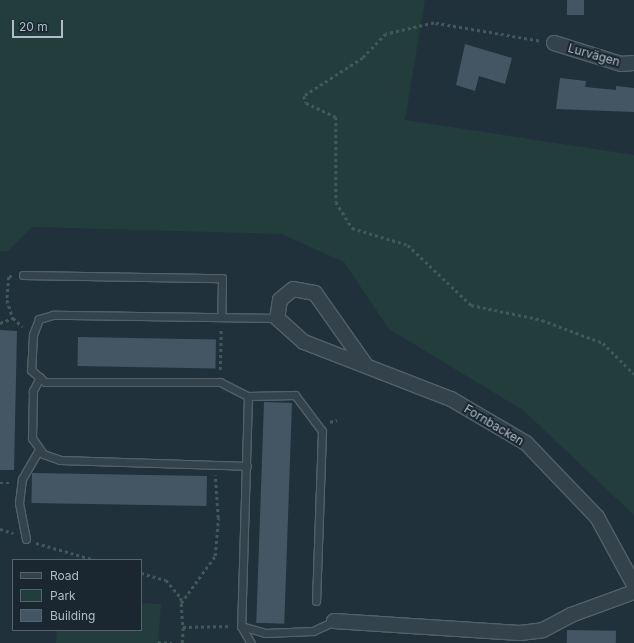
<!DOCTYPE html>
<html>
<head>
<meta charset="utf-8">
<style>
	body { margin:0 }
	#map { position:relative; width:634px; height:643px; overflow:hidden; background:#20313c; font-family:Inter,sans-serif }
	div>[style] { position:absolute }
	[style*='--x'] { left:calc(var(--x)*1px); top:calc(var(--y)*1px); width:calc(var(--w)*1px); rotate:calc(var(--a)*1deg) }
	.green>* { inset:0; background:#223d3c }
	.building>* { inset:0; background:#445663; transform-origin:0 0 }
	.path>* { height:2.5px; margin-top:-1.25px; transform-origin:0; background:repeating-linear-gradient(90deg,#405959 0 3px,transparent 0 6px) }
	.roads { filter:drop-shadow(1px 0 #52606a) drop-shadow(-1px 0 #52606a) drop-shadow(0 1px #52606a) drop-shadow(0 -1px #52606a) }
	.service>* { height:7px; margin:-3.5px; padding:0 3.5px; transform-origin:3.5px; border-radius:3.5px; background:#34424c }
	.minor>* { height:14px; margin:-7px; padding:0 7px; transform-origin:7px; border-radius:7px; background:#34424c }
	span { translate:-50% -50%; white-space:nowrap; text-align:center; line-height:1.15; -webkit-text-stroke:4px #1a2731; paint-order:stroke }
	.street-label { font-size:12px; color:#afbdc8 }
	.legend { position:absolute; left:12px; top:559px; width:130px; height:72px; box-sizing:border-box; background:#1a2731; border:1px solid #56636d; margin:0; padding:5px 7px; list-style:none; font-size:12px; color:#afbdc8 }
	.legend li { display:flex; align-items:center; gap:8px; height:20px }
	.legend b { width:20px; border:1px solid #56636d }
	.scale { position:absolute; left:12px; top:20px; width:51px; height:18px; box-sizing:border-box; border:2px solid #afbdc8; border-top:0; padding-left:5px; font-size:12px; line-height:14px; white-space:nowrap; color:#afbdc8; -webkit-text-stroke:3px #1a2731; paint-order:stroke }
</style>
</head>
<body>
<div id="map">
	<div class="green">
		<div style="clip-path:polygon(0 0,425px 0,405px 120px,634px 155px,634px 515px,523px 410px,389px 329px,344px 262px,281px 234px,32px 227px,7px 252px,0 251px)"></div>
		<div style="clip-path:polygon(141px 603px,161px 604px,158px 643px,56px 643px,57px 630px,141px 630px)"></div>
	</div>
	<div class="building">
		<div style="left:567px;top:0;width:17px;height:15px"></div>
		<div style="clip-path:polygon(465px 44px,512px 58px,505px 84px,479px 76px,475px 91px,456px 85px)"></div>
		<div style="clip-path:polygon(560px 78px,586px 81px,585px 87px,616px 90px,616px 86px,634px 88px,634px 112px,556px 109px)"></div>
		<div style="clip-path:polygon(0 330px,17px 331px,14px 470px,0 470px)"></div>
		<div style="left:78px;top:337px;width:138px;height:29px;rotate:1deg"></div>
		<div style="left:264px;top:402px;width:28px;height:221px;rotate:2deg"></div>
		<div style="left:32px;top:473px;width:175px;height:30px;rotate:1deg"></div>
		<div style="left:567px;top:630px;width:49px;height:13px;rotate:1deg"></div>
	</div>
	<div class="path">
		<div style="--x:539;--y:41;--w:107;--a:-170.3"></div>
		<div style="--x:434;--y:23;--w:49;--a:167.1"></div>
		<div style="--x:386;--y:34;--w:33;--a:134"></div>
		<div style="--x:363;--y:58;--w:70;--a:147.2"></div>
		<div style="--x:304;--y:96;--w:7;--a:74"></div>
		<div style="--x:306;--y:103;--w:33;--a:25"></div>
		<div style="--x:336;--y:117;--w:85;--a:90"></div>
		<div style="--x:336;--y:202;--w:31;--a:58"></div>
		<div style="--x:352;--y:228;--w:59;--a:16.9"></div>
		<div style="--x:408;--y:245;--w:87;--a:43.6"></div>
		<div style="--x:471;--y:305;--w:73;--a:11.9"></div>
		<div style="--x:542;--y:320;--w:65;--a:20.7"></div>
		<div style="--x:603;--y:343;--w:44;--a:45"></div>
		<div style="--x:12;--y:276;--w:3;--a:162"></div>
		<div style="--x:9;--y:277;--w:23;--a:95"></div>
		<div style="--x:7;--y:300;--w:19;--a:72"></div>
		<div style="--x:13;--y:318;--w:13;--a:42"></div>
		<div style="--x:0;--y:323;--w:14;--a:-21"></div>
		<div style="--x:220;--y:370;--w:41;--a:-88.6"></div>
		<div style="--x:330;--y:422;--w:7;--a:-16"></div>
		<div style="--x:0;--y:483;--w:11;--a:0"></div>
		<div style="--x:0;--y:529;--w:14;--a:17"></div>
		<div style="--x:36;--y:543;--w:61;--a:16.1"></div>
		<div style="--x:141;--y:573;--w:26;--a:16"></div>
		<div style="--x:166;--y:580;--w:23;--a:50"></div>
		<div style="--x:181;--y:598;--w:29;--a:86"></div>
		<div style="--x:183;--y:627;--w:47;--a:-1.2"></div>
		<div style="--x:181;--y:603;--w:58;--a:-54.1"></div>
		<div style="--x:215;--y:556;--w:38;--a:-85"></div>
		<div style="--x:218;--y:518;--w:43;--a:-94"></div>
		<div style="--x:158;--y:642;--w:14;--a:4"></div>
		<div style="--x:182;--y:643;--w:16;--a:-86"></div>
	</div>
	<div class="roads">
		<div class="service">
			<div style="--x:23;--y:275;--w:199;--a:0.9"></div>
			<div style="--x:222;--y:278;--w:39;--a:91"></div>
			<div style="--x:277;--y:318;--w:224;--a:-179.2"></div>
			<div style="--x:53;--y:315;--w:15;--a:164"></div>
			<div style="--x:39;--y:319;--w:17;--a:111"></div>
			<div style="--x:33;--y:335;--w:35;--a:93"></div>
			<div style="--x:31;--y:370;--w:18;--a:41"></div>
			<div style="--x:45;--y:382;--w:175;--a:0"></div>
			<div style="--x:220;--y:382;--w:31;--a:27"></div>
			<div style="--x:248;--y:396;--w:47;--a:-1.2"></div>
			<div style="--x:295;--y:395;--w:45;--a:53.1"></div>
			<div style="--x:322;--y:431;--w:170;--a:92"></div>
			<div style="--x:40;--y:377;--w:16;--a:117"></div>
			<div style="--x:33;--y:391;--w:47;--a:91.2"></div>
			<div style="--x:32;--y:438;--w:19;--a:55"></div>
			<div style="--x:43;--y:454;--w:18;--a:19"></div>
			<div style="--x:60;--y:460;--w:187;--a:1.8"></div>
			<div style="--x:248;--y:396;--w:230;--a:91.7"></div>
			<div style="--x:241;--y:626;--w:20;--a:60"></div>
			<div style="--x:26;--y:539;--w:37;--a:-101"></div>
			<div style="--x:19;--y:503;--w:24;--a:-83"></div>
			<div style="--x:22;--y:479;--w:34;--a:-60"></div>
			<div style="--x:241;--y:626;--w:25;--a:16"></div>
			<div style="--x:265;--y:633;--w:48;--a:-2.4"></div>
			<div style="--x:313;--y:631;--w:23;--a:-25"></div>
		</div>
		<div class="minor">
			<div style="--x:554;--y:43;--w:70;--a:17.4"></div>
			<div style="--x:621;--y:64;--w:13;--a:-4"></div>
			<div style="--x:365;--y:364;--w:87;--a:-125.2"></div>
			<div style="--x:315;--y:293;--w:22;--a:-170"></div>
			<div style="--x:293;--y:289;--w:17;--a:140"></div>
			<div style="--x:280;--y:300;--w:18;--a:99"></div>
			<div style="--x:277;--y:318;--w:36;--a:42"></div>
			<div style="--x:304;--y:342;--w:158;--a:21.2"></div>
			<div style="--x:451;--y:399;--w:87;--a:30.4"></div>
			<div style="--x:526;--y:443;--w:103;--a:46.2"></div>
			<div style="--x:597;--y:517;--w:77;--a:61.4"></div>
			<div style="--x:334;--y:621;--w:186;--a:3.7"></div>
			<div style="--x:520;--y:633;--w:23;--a:-7"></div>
			<div style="--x:543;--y:630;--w:32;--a:-28"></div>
			<div style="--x:571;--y:615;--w:67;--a:-20.1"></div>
		</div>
	</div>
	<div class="street-label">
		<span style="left:594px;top:55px;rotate:16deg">Lurvägen</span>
		<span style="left:494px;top:425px;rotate:31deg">Fornbacken</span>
	</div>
	<ul class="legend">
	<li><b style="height:5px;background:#34424c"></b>Road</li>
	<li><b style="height:11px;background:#223d3c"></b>Park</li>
	<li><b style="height:11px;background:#445663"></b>Building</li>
	</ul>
	<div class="scale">20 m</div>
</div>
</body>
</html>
